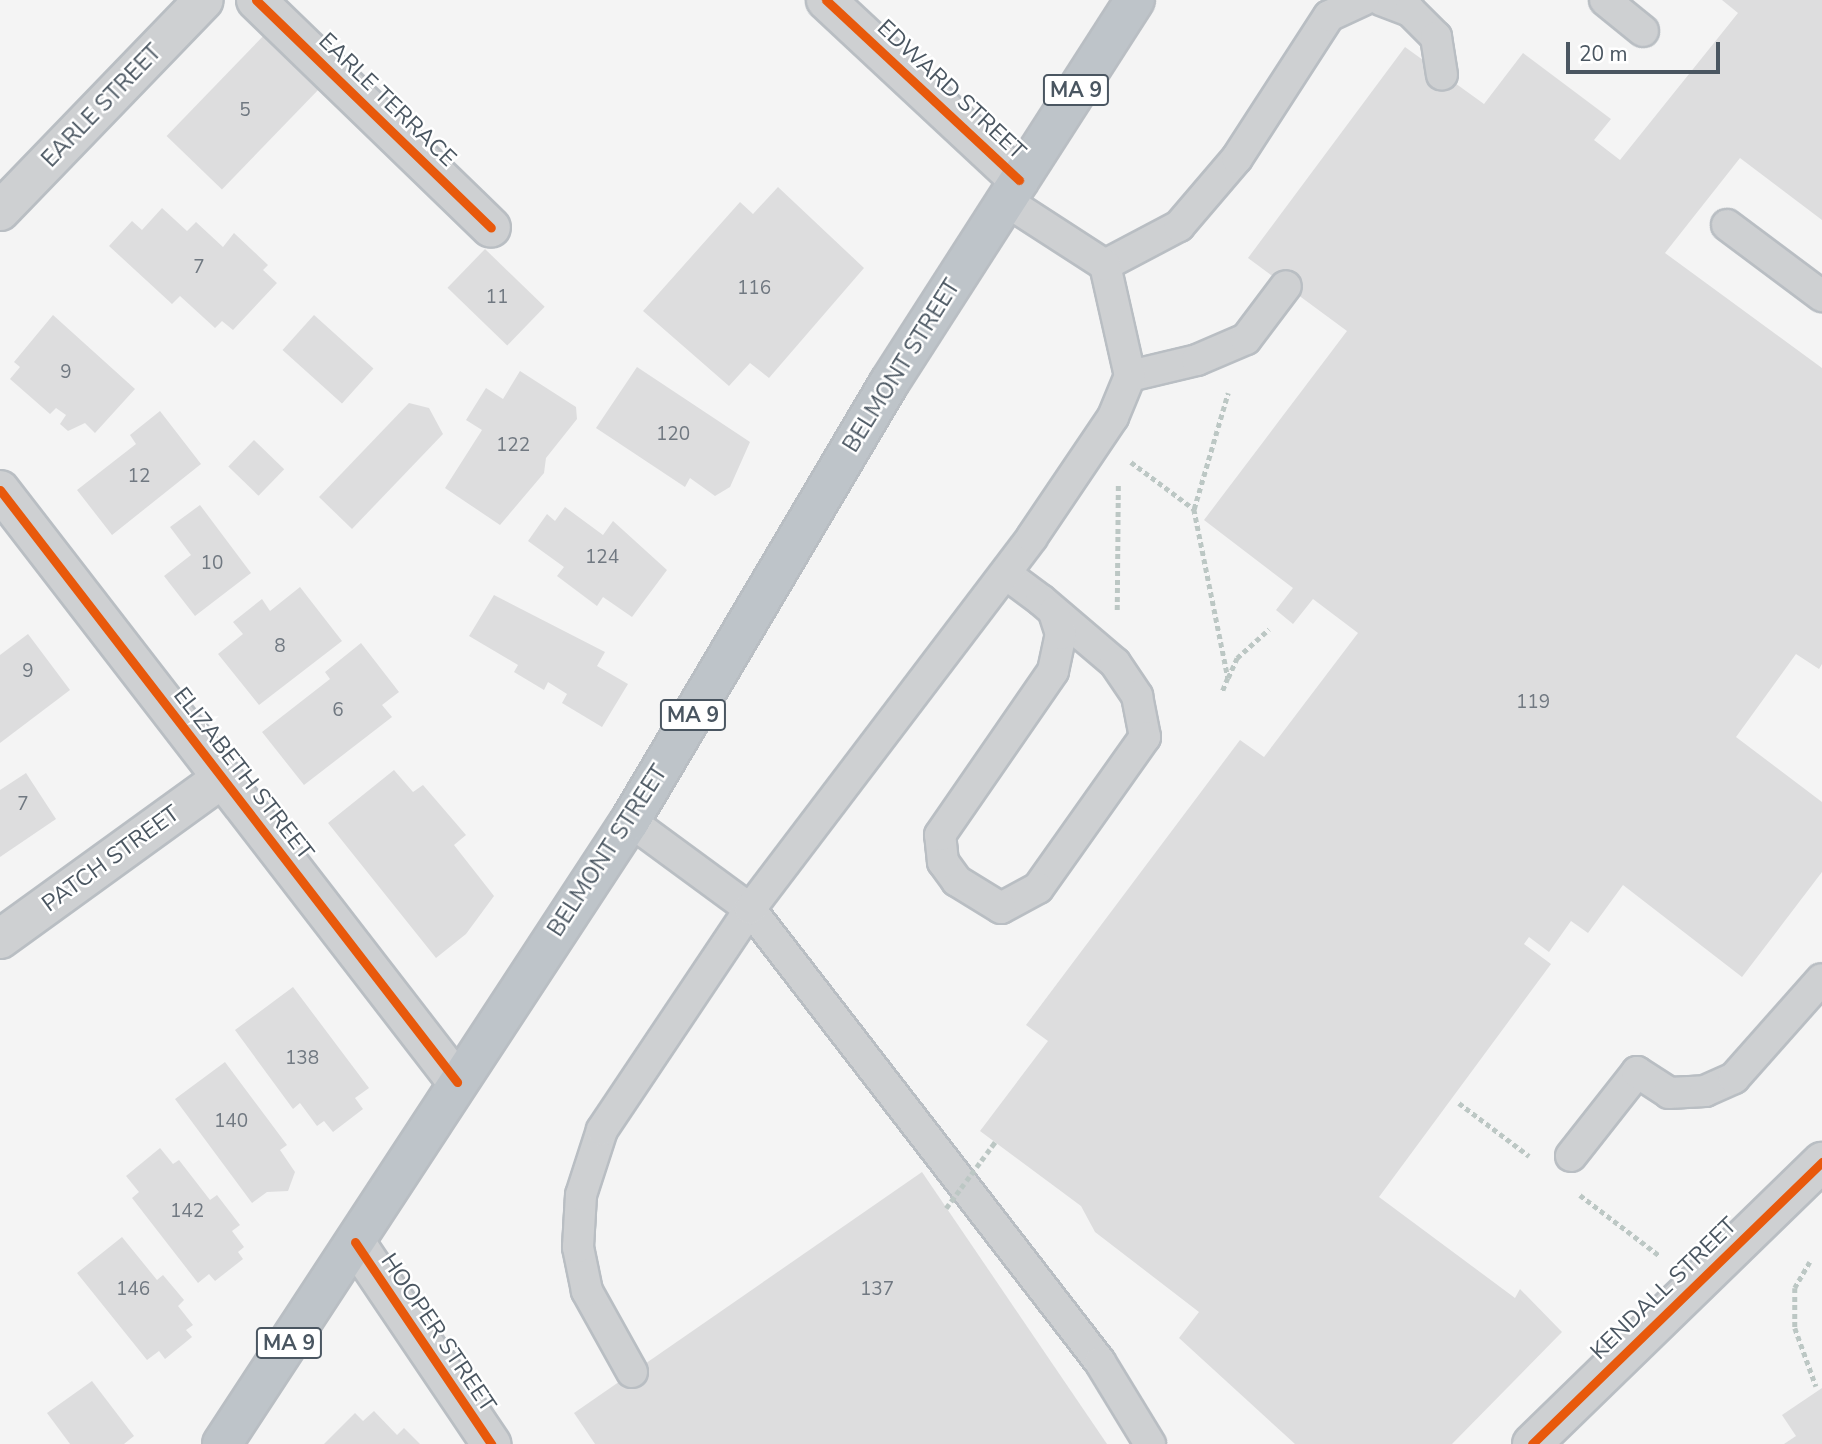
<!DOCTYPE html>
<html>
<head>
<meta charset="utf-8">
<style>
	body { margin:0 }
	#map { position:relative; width:1822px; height:1444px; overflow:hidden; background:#f4f4f4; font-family:"Nunito Sans",sans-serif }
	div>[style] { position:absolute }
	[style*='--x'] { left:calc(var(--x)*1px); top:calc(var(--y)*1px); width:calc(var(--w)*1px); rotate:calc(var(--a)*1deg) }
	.building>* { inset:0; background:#ddddde; transform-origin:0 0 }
	.path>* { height:4.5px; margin-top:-2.25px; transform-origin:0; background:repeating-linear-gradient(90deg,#bcc7c4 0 5px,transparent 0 8.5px) }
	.roads { filter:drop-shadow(2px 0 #b9bec3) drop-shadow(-2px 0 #b9bec3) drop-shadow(0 2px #b9bec3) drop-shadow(0 -2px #b9bec3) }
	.lane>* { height:30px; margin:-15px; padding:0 15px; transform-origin:15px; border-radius:15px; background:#ced0d2 }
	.street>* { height:38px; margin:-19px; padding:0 19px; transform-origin:19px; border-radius:19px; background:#ced0d2 }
	.highway>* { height:38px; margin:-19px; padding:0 19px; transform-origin:19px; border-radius:19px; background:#bec4c9 }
	.path-bridge>* { height:4.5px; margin-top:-2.25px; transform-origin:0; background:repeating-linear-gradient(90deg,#bcc7c4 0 5px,transparent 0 8.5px) }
	.cycleway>* { height:9px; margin:-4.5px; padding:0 4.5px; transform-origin:4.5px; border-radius:4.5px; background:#e8590c }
	span { translate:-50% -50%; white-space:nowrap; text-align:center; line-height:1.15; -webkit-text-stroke:5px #fff; paint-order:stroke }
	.number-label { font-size:19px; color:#707881 }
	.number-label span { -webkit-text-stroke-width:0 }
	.shield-label span { padding:2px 5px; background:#fff; border:2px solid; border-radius:5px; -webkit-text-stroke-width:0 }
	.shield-label { font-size:21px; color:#4a5661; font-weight:700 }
	.street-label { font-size:23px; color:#4a5661 }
	.scale { position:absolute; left:1566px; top:42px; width:154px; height:32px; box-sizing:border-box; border:4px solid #4a5661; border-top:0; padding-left:9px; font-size:21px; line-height:24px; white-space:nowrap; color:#4a5661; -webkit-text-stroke:5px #fff; paint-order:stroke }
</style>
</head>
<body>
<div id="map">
	<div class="building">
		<div style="clip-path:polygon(1722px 0,1822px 0,1822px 220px,1740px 158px,1665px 253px,1822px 368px,1822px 664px,1819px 669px,1796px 654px,1736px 737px,1822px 802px,1822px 872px,1742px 977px,1623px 885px,1588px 933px,1571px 921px,1549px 952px,1529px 937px,1524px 944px,1551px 964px,1379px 1197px,1515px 1298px,1520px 1289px,1562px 1332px,1452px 1444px,1295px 1444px,1179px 1338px,1199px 1312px,1095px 1232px,1081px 1206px,980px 1131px,1048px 1041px,1026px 1025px,1240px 740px,1264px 757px,1358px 633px,1313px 599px,1293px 624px,1276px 610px,1293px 588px,1204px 520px,1347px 331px,1248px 258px,1405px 47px,1484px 104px,1523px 53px,1611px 119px,1594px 140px,1620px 160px,1738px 13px)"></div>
		<div style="left:268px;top:31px;width:77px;height:146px;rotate:44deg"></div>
		<div style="clip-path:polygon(778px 187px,864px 268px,769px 378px,750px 363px,729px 386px,643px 311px,740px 202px,753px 214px)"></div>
		<div style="clip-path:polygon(162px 208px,187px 231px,196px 222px,223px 247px,234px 233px,268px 265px,263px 270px,277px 283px,233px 330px,222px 321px,215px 328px,180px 296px,172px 304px,109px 246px,132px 221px,142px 230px)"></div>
		<div style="left:485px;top:249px;width:83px;height:54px;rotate:44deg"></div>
		<div style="clip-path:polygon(53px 315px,135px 389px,95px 433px,85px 423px,68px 431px,60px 424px,66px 415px,56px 408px,50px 414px,10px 379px,20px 367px,14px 362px)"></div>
		<div style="left:314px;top:315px;width:80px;height:47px;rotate:42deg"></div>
		<div style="clip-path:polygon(637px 367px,750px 442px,730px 487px,715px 496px,690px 478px,685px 487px,596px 428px)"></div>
		<div style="clip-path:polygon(520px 371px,576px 407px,577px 419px,546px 458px,544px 473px,500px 525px,445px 488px,482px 430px,466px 420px,486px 388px,503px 399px)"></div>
		<div style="clip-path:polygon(409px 403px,429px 408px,443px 434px,352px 529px,319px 497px)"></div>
		<div style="clip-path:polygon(160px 411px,201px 464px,112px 535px,77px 490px,136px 444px,130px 435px)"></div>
		<div style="left:254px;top:440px;width:42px;height:37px;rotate:44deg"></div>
		<div style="clip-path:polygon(200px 505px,251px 573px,195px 616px,164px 576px,191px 555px,170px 527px)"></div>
		<div style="clip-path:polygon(565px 507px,603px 535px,613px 521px,667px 570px,632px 617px,603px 597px,597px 606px,557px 576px,564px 567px,528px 541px,547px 514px,555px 521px)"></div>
		<div style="clip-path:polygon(300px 587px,342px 641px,259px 705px,218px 654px,243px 634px,233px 622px,262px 599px,270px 611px)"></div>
		<div style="clip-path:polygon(494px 595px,605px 652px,597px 666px,628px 684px,602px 727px,562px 703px,567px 694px,548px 682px,544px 690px,514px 672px,518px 665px,469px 636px)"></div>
		<div style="clip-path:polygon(28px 634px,70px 690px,0 743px,0 655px)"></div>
		<div style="clip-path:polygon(361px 643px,399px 692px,382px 705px,392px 717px,304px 785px,262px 732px,330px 679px,325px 672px)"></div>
		<div style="clip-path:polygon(394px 770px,413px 792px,423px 785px,466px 835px,454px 845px,494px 896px,466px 934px,436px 958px,328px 823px)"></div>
		<div style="clip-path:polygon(26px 773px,56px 819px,0 857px,0 790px)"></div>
		<div style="clip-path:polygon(293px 987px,369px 1088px,355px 1098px,363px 1109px,333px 1132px,324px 1121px,317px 1126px,300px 1103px,293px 1109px,235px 1030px)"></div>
		<div style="clip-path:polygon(225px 1062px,287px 1145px,280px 1150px,295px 1172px,288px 1191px,267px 1192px,252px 1203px,175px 1099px)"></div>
		<div style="clip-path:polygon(160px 1148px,173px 1164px,179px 1160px,210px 1200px,217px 1195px,240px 1225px,232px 1231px,244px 1247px,238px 1252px,243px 1259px,215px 1281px,209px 1274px,198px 1283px,132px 1198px,139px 1192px,126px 1176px)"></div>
		<div style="clip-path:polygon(922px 1172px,1107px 1444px,595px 1444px,574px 1413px)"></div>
		<div style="clip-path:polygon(122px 1237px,157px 1280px,163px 1275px,184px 1300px,178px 1306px,193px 1325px,186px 1330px,192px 1337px,165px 1359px,159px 1351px,147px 1360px,77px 1273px)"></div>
		<div style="clip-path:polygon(92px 1381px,134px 1436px,124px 1444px,70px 1444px,47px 1413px)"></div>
		<div style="clip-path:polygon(1822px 1388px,1822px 1444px,1784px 1444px,1796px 1436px,1782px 1415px)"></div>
		<div style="clip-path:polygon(374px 1411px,397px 1435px,404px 1428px,420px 1444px,324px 1444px,355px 1413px,363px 1421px)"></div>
	</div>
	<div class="path">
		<div style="--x:1131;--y:462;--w:79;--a:36.7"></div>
		<div style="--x:1194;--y:509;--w:172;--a:78.6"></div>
		<div style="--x:1228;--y:678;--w:16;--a:112"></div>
		<div style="--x:1194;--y:509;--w:121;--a:-73.7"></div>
		<div style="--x:1117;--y:610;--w:125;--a:-89.5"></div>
		<div style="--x:1228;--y:678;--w:22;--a:-66"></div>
		<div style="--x:1237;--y:658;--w:43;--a:-42.2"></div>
		<div style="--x:1459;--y:1103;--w:88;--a:37.1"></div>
		<div style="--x:1580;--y:1195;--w:101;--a:37.3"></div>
		<div style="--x:1810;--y:1262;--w:30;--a:120"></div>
		<div style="--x:1795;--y:1288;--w:40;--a:90"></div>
		<div style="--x:1795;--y:1328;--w:62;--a:70.1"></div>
	</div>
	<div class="roads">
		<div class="lane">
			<div style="--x:1381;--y:0;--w:31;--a:21"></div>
			<div style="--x:1410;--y:11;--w:37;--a:45"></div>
			<div style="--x:1436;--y:37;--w:38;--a:81"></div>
			<div style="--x:1605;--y:0;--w:49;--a:39.2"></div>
			<div style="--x:1727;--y:225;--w:119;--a:36.8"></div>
			<div style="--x:1105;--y:265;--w:84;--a:-27.8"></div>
			<div style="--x:1179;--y:226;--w:89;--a:-49.5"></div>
			<div style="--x:1237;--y:158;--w:169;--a:-57.1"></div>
			<div style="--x:1329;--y:16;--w:38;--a:-25"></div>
			<div style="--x:1130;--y:376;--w:69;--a:-13.4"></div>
			<div style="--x:1197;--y:360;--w:53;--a:-23.2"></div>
			<div style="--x:1246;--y:339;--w:66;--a:-53"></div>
			<div style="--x:1006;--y:574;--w:44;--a:36.6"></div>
			<div style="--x:1041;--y:600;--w:97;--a:40.4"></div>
			<div style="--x:1115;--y:663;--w:40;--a:56"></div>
			<div style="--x:1137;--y:696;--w:42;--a:79"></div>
			<div style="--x:1145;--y:737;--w:185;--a:125.3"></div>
			<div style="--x:1038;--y:888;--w:42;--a:151.6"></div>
			<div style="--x:1001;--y:908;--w:52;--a:-148.5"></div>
			<div style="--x:957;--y:881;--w:24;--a:-126"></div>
			<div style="--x:943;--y:862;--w:27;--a:-96"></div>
			<div style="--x:940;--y:835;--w:199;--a:-55.4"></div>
			<div style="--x:1053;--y:671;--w:38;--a:-78"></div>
			<div style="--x:1061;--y:634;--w:23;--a:-108"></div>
			<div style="--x:630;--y:821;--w:149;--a:36.3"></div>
			<div style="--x:750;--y:909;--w:572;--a:52.31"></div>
			<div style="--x:1100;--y:1362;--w:96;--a:58.6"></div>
			<div style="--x:1571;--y:1156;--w:107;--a:-51.8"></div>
			<div style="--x:1637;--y:1072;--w:38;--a:33"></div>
			<div style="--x:1669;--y:1093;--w:36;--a:-3"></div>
			<div style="--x:1705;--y:1091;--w:32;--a:-24"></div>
			<div style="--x:1734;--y:1078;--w:132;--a:-48.4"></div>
			<div style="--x:632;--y:1372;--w:93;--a:-119.1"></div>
			<div style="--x:587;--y:1291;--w:45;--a:-101.6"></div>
			<div style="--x:578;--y:1247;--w:52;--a:-86.7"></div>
			<div style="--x:581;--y:1195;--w:68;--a:-72.1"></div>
			<div style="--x:602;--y:1130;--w:266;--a:-56.2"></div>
			<div style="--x:750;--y:909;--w:467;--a:-52.8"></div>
			<div style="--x:1032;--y:537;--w:145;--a:-56"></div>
			<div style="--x:1113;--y:417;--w:44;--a:-67.5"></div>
			<div style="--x:1130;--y:376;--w:114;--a:-102.7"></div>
			<div style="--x:1105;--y:265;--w:118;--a:-147.1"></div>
		</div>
		<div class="street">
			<div style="--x:256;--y:0;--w:327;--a:44.1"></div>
			<div style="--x:826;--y:0;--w:264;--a:43"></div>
			<div style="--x:0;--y:211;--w:293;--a:-46"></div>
			<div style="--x:0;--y:490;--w:748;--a:52.33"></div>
			<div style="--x:0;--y:939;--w:273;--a:-35.9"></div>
			<div style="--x:355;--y:1242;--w:244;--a:56"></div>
			<div style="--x:1532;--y:1444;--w:405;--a:-44.2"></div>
		</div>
		<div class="highway">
			<div style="--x:222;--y:1444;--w:745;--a:-56.78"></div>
			<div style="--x:630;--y:821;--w:509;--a:-59.4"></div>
			<div style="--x:889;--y:383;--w:455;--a:-57.3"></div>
		</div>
	</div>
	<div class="path-bridge">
		<div style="--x:946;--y:1208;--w:82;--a:-53.4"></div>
	</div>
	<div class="cycleway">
		<div style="--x:256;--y:0;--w:327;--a:44.1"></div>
		<div style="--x:826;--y:0;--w:264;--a:43"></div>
		<div style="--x:0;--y:490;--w:748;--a:52.33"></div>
		<div style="--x:355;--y:1242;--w:244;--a:56"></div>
		<div style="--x:1532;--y:1444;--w:405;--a:-44.2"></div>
	</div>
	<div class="number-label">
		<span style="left:245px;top:111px">5</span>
		<span style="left:199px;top:268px">7</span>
		<span style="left:754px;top:289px">116</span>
		<span style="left:497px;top:298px">11</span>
		<span style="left:66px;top:373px">9</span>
		<span style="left:673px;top:435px">120</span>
		<span style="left:513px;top:446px">122</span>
		<span style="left:139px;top:477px">12</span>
		<span style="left:602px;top:558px">124</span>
		<span style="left:212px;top:564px">10</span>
		<span style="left:280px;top:647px">8</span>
		<span style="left:28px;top:672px">9</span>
		<span style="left:1533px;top:703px">119</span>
		<span style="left:338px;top:711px">6</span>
		<span style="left:23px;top:805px">7</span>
		<span style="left:302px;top:1059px">138</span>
		<span style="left:231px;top:1122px">140</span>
		<span style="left:187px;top:1212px">142</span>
		<span style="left:133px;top:1290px">146</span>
		<span style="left:877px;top:1290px">137</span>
	</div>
	<div class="shield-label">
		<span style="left:1076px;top:90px">MA 9</span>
		<span style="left:693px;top:715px">MA 9</span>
		<span style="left:289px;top:1343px">MA 9</span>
	</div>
	<div class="street-label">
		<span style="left:951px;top:90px;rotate:43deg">EDWARD STREET</span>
		<span style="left:387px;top:100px;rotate:44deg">EARLE TERRACE</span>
		<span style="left:102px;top:106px;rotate:-46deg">EARLE STREET</span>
		<span style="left:902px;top:366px;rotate:-58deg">BELMONT STREET</span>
		<span style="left:243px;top:774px;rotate:52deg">ELIZABETH STREET</span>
		<span style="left:608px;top:851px;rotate:-57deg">BELMONT STREET</span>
		<span style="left:111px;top:859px;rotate:-36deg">PATCH STREET</span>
		<span style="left:1664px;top:1289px;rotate:-44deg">KENDALL STREET</span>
		<span style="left:438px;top:1333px;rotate:56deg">HOOPER STREET</span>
	</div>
	<div class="scale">20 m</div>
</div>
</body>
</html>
